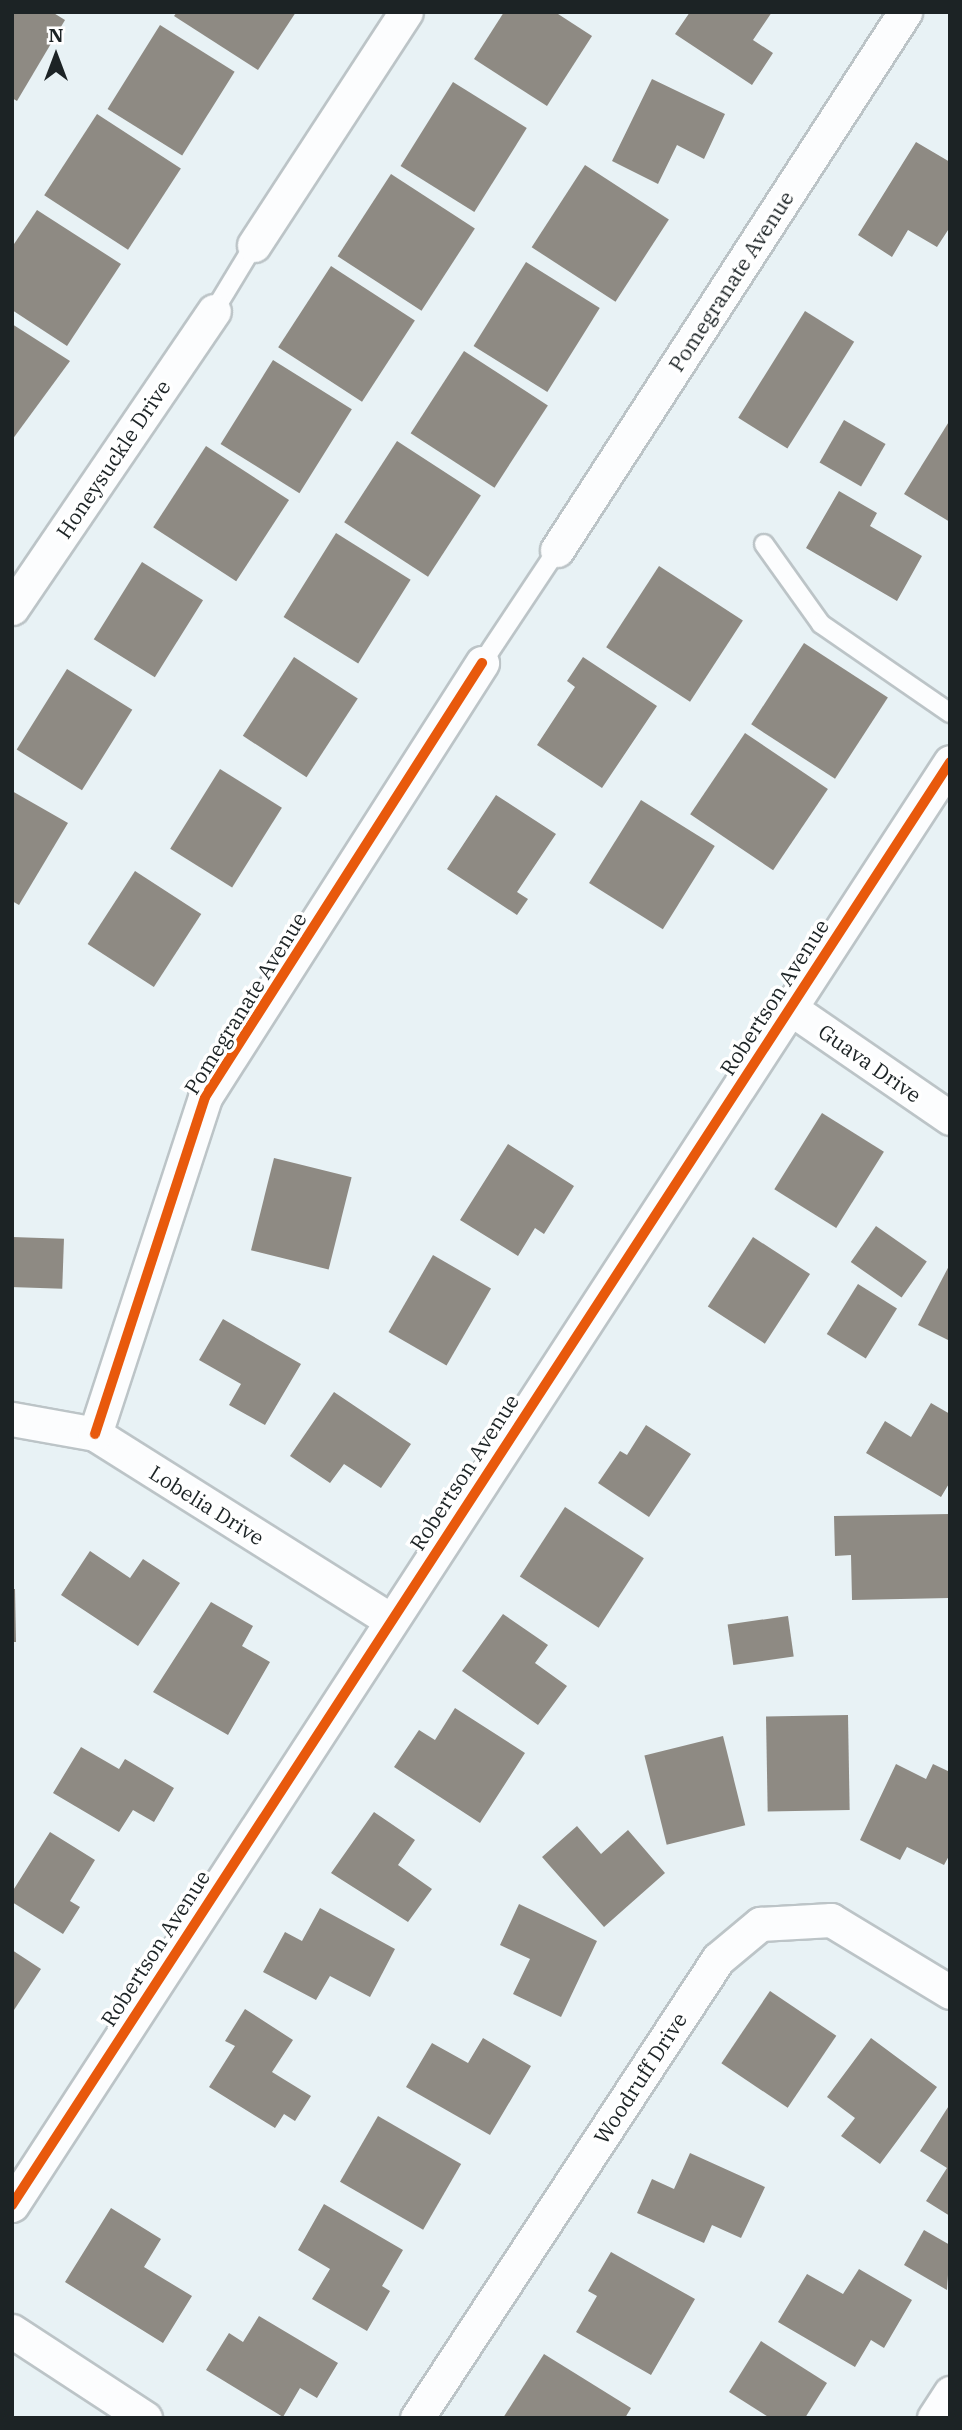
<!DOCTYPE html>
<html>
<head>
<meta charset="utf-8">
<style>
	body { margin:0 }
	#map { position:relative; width:962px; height:2430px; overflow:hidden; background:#e8f2f5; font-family:"IBM Plex Serif",serif }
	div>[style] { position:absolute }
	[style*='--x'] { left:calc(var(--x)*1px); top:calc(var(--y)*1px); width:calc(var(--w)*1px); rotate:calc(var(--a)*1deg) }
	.building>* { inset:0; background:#8e8a83; transform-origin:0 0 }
	.roads { filter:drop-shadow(2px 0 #bcc4c7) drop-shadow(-2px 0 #bcc4c7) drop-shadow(0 2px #bcc4c7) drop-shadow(0 -2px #bcc4c7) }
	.lane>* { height:18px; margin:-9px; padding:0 9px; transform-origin:9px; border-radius:9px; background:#fcfdfe }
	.street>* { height:33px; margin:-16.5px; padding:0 16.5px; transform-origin:16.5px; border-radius:16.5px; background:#fcfdfe }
	.cycleway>* { height:10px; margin:-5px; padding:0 5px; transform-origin:5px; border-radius:5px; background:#e8590c }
	span { translate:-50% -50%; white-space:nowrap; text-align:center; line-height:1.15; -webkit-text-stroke:7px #fff; paint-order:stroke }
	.street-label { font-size:21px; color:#1c2325 }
	.frame { position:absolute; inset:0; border:14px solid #1c2325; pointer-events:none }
	.north { position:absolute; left:21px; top:21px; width:70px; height:70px; -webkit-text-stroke:5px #fff; paint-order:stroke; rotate:0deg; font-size:19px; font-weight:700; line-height:28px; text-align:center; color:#1c2325 }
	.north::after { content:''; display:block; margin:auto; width:24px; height:32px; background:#1c2325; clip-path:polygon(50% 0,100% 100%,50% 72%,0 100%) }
</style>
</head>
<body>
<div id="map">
	<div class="building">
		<div style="clip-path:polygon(12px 12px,52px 12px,65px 20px,17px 101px,12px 98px)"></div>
		<div style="clip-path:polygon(177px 12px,296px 12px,258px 70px,174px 16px)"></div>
		<div style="clip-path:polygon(504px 12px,555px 12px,592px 36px,547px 106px,474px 59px)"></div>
		<div style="clip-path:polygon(690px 12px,772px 12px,753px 40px,773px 53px,752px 85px,675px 34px)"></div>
		<div style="left:160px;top:25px;width:88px;height:99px;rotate:32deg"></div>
		<div style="clip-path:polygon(652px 79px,725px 114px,704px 159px,677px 145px,658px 184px,612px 161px)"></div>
		<div style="left:453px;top:82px;width:87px;height:99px;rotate:32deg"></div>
		<div style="left:97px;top:114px;width:100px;height:97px;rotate:33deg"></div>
		<div style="clip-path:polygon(916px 142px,950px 162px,950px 227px,937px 247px,908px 230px,892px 257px,858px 235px)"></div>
		<div style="left:585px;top:165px;width:100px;height:98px;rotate:33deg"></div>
		<div style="left:391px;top:174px;width:100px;height:98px;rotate:33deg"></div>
		<div style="clip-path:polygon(37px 210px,121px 264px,67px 346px,12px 310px,12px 247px)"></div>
		<div style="left:526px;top:262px;width:87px;height:99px;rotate:32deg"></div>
		<div style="left:331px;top:266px;width:100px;height:97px;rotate:33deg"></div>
		<div style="left:805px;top:311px;width:58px;height:126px;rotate:32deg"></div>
		<div style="clip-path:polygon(12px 324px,70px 361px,12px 440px)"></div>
		<div style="left:464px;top:351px;width:100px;height:98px;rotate:33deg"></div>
		<div style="left:273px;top:360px;width:93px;height:99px;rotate:32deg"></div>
		<div style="left:844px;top:420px;width:48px;height:49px;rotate:30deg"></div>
		<div style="clip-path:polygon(950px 420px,950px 522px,904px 494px)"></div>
		<div style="left:397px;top:441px;width:100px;height:97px;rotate:33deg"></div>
		<div style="left:206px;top:446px;width:99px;height:97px;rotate:33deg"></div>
		<div style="clip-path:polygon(839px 491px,877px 513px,870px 526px,922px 556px,897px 601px,806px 548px)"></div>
		<div style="left:336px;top:533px;width:88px;height:99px;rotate:32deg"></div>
		<div style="left:142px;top:562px;width:72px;height:91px;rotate:32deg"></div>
		<div style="left:659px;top:566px;width:100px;height:97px;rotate:33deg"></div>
		<div style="left:804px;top:643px;width:100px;height:97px;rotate:33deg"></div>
		<div style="left:294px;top:657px;width:76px;height:94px;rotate:33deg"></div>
		<div style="clip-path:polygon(583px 657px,657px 706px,602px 788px,537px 745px,575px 687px,567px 681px)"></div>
		<div style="left:67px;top:669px;width:77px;height:95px;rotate:32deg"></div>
		<div style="left:745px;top:733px;width:100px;height:98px;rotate:34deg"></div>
		<div style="left:220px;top:769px;width:73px;height:94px;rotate:32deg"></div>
		<div style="clip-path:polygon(12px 791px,68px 823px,19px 905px,12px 901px)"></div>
		<div style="clip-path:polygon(496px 795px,556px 834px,517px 892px,528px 899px,517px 915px,447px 869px)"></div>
		<div style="left:641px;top:800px;width:87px;height:98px;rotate:32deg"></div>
		<div style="left:135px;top:871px;width:79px;height:87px;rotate:33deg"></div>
		<div style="left:822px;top:1113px;width:73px;height:90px;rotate:32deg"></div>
		<div style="clip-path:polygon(508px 1144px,574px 1186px,544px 1234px,535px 1228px,518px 1256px,460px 1220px)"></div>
		<div style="left:274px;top:1158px;width:80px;height:95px;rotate:14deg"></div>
		<div style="left:876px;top:1226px;width:62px;height:44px;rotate:35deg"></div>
		<div style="left:12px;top:1237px;width:52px;height:50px;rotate:2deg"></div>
		<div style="left:753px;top:1237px;width:68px;height:83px;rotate:33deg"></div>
		<div style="left:433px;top:1255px;width:67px;height:89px;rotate:30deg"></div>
		<div style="clip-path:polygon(950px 1264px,950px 1341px,918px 1325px)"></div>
		<div style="left:858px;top:1284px;width:46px;height:59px;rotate:32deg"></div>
		<div style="clip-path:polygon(223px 1319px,301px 1364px,265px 1425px,229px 1405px,241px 1384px,199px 1360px)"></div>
		<div style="clip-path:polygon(334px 1392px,411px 1444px,381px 1488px,344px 1464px,330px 1483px,290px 1456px)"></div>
		<div style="clip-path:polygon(931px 1403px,950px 1414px,950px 1482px,941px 1497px,866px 1453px,885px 1421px,911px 1437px)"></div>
		<div style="clip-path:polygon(646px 1425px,691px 1454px,649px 1517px,598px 1483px,620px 1451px,627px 1455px)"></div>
		<div style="left:565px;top:1507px;width:94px;height:83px;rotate:33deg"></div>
		<div style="clip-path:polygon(950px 1514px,949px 1598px,852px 1600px,851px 1555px,835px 1556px,834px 1516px)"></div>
		<div style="clip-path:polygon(90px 1551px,130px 1578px,143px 1559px,180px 1583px,138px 1646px,61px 1595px)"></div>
		<div style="clip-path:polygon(12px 1589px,15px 1589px,16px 1642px,12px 1642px)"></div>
		<div style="clip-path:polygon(211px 1602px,253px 1626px,242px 1646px,270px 1662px,228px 1735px,153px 1692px)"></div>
		<div style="clip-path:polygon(503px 1614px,548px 1645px,535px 1663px,567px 1686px,538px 1725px,462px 1671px)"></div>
		<div style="left:788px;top:1616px;width:41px;height:61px;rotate:82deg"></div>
		<div style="clip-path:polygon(455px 1708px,525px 1753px,480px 1823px,394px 1767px,419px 1730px,435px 1740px)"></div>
		<div style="left:848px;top:1715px;width:95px;height:82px;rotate:89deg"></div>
		<div style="left:723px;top:1736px;width:92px;height:81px;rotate:76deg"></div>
		<div style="clip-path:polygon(81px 1747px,119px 1769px,125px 1759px,174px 1788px,154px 1822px,133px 1810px,119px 1832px,53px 1793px)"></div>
		<div style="clip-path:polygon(896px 1764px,926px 1779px,933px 1764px,950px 1772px,950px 1854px,944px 1865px,907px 1847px,900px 1860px,860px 1840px)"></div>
		<div style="clip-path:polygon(374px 1812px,415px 1840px,398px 1865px,432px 1889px,408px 1922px,331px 1873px)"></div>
		<div style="clip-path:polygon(577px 1826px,601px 1854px,628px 1830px,665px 1873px,604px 1927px,542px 1857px)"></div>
		<div style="clip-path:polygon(50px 1832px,95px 1860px,70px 1901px,80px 1907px,63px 1934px,12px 1902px,12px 1892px)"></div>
		<div style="clip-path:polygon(519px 1904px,597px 1941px,561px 2017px,513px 1994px,530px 1959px,500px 1945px)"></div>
		<div style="clip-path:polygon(320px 1908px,395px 1949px,370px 1997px,330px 1976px,316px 2000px,263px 1972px,285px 1932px,302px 1941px)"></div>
		<div style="clip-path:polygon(12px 1950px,41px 1969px,12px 2013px)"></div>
		<div style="left:770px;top:1991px;width:80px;height:87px;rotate:34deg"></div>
		<div style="clip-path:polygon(245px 2009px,293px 2040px,272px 2072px,311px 2096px,295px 2121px,284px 2114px,275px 2128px,209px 2087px,235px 2046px,225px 2041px)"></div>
		<div style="clip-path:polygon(483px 2038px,531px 2066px,490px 2135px,406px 2087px,432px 2043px,468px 2063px)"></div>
		<div style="clip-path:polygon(871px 2038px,937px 2087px,880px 2164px,841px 2136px,855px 2118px,827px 2097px)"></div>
		<div style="clip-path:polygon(950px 2104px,950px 2216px,926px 2201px,947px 2168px,920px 2151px)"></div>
		<div style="left:378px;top:2116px;width:96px;height:76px;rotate:30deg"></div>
		<div style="clip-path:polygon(690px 2153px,765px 2187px,741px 2238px,712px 2225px,704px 2243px,637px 2213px,652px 2179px,674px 2189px)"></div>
		<div style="clip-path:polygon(324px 2204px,403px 2250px,382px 2286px,390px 2291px,367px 2331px,312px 2299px,330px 2269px,298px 2250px)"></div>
		<div style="clip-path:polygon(111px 2208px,161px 2239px,144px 2267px,192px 2296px,163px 2343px,65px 2282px)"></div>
		<div style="clip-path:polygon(924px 2230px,950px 2245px,947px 2290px,904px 2265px)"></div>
		<div style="clip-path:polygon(611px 2252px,695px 2299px,651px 2375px,576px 2332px,597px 2296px,588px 2291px)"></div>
		<div style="clip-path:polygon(859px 2269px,912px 2300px,884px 2348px,871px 2340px,855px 2367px,778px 2322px,807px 2274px,843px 2294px)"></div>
		<div style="clip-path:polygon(259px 2316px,338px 2363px,317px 2398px,300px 2388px,283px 2417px,206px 2370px,229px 2333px,243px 2342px)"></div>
		<div style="clip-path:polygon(761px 2341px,827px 2383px,805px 2418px,770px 2418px,729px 2392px)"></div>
		<div style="clip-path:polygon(544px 2354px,631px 2408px,625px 2418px,503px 2418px)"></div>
	</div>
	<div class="roads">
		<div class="lane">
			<div style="--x:214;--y:311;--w:77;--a:-58.8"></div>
			<div style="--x:764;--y:544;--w:98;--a:54.5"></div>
			<div style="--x:821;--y:624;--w:157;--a:34.6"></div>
			<div style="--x:482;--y:663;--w:136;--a:-56.4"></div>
		</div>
		<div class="street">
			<div style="--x:254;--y:245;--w:278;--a:-56.9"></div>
			<div style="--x:557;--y:550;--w:641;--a:-57.1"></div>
			<div style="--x:12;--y:608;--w:359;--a:-55.8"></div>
			<div style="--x:790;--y:1008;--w:194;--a:34.5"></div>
			<div style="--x:12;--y:1419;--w:84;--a:10.2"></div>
			<div style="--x:95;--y:1434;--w:349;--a:32.2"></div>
			<div style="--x:95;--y:1434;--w:354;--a:-71.9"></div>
			<div style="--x:205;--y:1097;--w:515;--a:-57.45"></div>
			<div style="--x:12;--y:2205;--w:1721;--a:-56.97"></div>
			<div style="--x:12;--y:2331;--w:159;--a:33.2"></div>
			<div style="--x:417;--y:2418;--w:549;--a:-56.74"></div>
			<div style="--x:718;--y:1959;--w:55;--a:-39.8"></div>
			<div style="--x:760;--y:1924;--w:71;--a:-3.2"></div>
			<div style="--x:831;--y:1920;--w:139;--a:31.2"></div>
			<div style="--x:934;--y:2418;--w:30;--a:-57"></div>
		</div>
	</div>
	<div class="cycleway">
		<div style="--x:95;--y:1434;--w:354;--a:-71.9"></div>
		<div style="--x:205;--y:1097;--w:515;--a:-57.45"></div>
		<div style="--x:12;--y:2205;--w:1721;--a:-56.97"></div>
	</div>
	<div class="street-label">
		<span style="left:731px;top:281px;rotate:-57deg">Pomegranate Avenue</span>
		<span style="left:113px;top:459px;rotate:-56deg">Honeysuckle Drive</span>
		<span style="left:774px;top:997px;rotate:-57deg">Robertson Avenue</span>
		<span style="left:245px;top:1003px;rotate:-58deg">Pomegranate Avenue</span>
		<span style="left:870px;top:1063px;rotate:35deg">Guava Drive</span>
		<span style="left:464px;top:1472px;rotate:-57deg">Robertson Avenue</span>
		<span style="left:207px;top:1505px;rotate:32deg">Lobelia Drive</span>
		<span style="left:155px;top:1948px;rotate:-57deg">Robertson Avenue</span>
		<span style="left:640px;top:2078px;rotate:-57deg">Woodruff Drive</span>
	</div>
	<div class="frame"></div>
	<div class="north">N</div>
</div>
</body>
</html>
